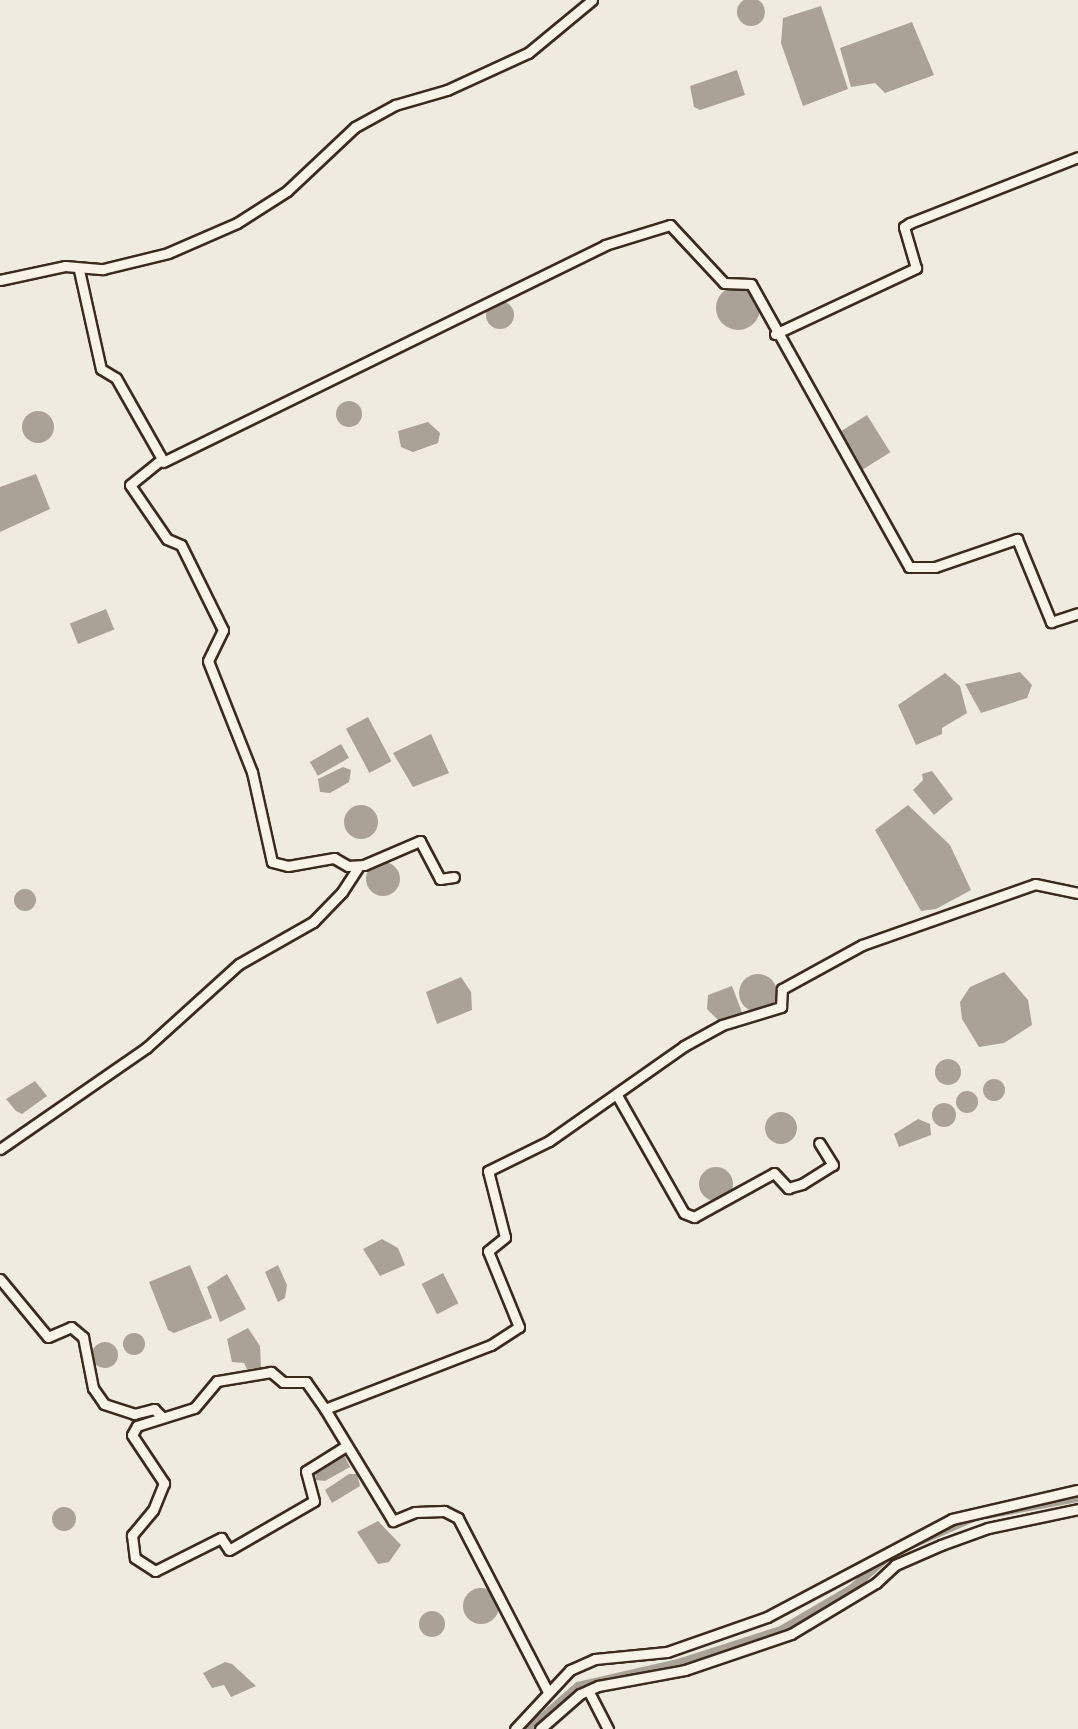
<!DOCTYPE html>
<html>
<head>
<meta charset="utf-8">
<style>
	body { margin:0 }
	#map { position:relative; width:1078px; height:1729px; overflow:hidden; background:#efebe0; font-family:"Comic Neue",sans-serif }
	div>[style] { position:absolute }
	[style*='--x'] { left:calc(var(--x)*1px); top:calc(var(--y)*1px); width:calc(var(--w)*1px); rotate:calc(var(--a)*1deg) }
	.water>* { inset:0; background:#aaa296; transform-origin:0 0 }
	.round { border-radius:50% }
	.canal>* { height:8px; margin:-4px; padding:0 4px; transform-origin:4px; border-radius:4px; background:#aaa296 }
	.roads { filter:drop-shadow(2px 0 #3b2a1e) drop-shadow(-2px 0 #3b2a1e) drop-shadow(0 2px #3b2a1e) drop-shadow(0 -2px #3b2a1e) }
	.street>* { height:9px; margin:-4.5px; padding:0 4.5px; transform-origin:4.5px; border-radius:4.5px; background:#f7f3e8 }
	span { translate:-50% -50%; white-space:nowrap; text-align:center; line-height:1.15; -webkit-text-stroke:5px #f7f3e8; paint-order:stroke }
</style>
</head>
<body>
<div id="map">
	<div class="water">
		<div class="round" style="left:737px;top:-2px;width:28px;height:28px"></div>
		<div style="clip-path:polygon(821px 6px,848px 89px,803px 106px,781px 43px,783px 18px)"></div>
		<div style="clip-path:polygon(912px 22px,934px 75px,885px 93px,875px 83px,851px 87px,840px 48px)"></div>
		<div style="clip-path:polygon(737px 70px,745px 95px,700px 110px,694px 107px,690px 86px)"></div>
		<div class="round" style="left:716px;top:286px;width:44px;height:44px"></div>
		<div class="round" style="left:486px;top:301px;width:28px;height:28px"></div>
		<div class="round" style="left:336px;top:401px;width:26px;height:26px"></div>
		<div class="round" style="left:22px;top:411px;width:32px;height:32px"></div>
		<div style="left:867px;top:415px;width:44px;height:33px;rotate:58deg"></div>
		<div style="clip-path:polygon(428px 422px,440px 433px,438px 443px,413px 452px,401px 447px,398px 431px)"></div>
		<div style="clip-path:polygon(36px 474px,50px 509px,0 532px,0 487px)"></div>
		<div style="left:106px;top:609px;width:22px;height:39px;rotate:68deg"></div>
		<div style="clip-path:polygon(1020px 672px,1032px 685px,1027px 698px,981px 713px,965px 684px)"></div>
		<div style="clip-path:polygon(945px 673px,960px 686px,967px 713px,942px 728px,942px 734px,916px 745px,898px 705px)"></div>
		<div style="left:368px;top:717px;width:50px;height:25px;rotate:62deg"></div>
		<div style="clip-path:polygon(431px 734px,449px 773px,413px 787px,393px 753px)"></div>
		<div style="left:341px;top:744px;width:16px;height:36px;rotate:60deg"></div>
		<div style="clip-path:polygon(343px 767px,351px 770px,349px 782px,330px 793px,320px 792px,318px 779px)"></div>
		<div style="clip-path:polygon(932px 771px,953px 799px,934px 815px,913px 790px,923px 780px,922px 774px)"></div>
		<div class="round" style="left:344px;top:805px;width:34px;height:34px"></div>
		<div style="clip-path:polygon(908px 805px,950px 845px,971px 890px,936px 909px,921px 911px,875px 830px)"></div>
		<div class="round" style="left:366px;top:862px;width:34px;height:34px"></div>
		<div class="round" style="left:14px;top:889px;width:22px;height:22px"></div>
		<div style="clip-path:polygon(1004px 972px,1028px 1000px,1032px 1025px,1004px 1043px,979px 1047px,962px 1019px,960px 1002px,970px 987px)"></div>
		<div class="round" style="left:739px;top:974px;width:38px;height:38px"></div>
		<div style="clip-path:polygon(461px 977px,471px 992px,472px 1010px,437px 1024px,426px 992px)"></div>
		<div style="clip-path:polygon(732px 986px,743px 1015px,719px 1021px,707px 1009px,708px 995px)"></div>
		<div class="round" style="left:935px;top:1059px;width:26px;height:26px"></div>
		<div class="round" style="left:983px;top:1079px;width:22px;height:22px"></div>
		<div style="clip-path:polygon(35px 1081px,47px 1096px,22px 1114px,16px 1111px,6px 1099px)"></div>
		<div class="round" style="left:956px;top:1091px;width:22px;height:22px"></div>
		<div class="round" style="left:932px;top:1103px;width:24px;height:24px"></div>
		<div class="round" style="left:765px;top:1112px;width:32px;height:32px"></div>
		<div style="clip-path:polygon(918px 1119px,930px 1124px,931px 1135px,899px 1147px,894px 1134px)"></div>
		<div class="round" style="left:699px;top:1167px;width:34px;height:34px"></div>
		<div style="clip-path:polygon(382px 1239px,398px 1248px,405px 1265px,380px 1276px,363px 1249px)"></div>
		<div style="clip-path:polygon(190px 1265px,212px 1318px,174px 1333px,168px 1330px,149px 1282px)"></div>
		<div style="clip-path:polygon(278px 1265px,287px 1285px,285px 1298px,278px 1302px,265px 1272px)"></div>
		<div style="left:443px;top:1273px;width:34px;height:24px;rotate:63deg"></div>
		<div style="clip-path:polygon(227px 1274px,246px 1309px,220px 1322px,207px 1287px)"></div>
		<div style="clip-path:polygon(248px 1328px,260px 1346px,261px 1368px,247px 1369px,244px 1363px,232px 1362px,227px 1339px)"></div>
		<div class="round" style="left:123px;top:1333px;width:22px;height:22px"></div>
		<div class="round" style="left:92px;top:1342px;width:26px;height:26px"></div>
		<div style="clip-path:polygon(344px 1455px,350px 1467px,325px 1481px,316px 1480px,315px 1472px)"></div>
		<div style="clip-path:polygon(349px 1474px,357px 1474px,360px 1486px,332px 1503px,325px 1490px)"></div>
		<div class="round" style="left:52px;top:1507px;width:24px;height:24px"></div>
		<div style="clip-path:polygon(378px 1521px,401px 1545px,389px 1562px,378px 1564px,357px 1532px)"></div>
		<div class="round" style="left:463px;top:1588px;width:36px;height:36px"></div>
		<div class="round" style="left:419px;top:1611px;width:26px;height:26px"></div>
		<div style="clip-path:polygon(225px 1662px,232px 1664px,256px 1686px,231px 1697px,224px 1685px,212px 1688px,203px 1673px)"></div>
	</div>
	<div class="canal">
		<div style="--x:986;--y:1515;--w:94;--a:-10.5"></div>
		<div style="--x:911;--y:1545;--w:68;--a:-23.5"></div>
		<div style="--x:529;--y:1729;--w:65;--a:-41.3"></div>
		<div style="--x:578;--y:1686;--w:103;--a:-13"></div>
		<div style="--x:678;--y:1663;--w:108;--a:-17.8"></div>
		<div style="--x:781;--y:1630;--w:81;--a:-30.4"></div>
		<div style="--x:851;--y:1589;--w:53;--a:-41.2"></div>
	</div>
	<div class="roads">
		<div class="street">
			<div style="--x:79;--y:270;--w:101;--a:77.5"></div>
			<div style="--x:101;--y:369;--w:17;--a:31"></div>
			<div style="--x:116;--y:378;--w:93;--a:60.4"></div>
			<div style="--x:162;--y:459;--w:41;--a:140.9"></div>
			<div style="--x:130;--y:485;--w:65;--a:55.6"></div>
			<div style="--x:167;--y:539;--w:15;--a:23"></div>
			<div style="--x:181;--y:545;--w:95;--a:63.7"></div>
			<div style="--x:223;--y:630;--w:34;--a:116"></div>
			<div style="--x:208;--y:661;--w:119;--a:68.4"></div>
			<div style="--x:252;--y:772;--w:92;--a:77.5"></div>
			<div style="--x:272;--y:862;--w:16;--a:14"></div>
			<div style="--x:288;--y:866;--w:47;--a:-9.9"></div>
			<div style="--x:334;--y:858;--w:16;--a:30"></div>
			<div style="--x:348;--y:866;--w:16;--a:-4"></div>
			<div style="--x:364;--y:865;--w:61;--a:-23.2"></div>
			<div style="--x:420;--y:841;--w:43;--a:62.2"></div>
			<div style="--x:440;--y:879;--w:14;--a:-8"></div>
			<div style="--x:0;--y:280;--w:66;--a:-12.2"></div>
			<div style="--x:65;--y:266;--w:38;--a:5"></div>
			<div style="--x:103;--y:269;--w:67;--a:-13.8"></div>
			<div style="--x:168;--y:253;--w:75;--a:-23.5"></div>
			<div style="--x:237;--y:223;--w:59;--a:-32.6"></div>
			<div style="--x:287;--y:191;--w:93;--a:-43.3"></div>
			<div style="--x:355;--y:127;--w:46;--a:-28.8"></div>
			<div style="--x:395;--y:105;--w:54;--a:-16.1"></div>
			<div style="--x:447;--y:90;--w:89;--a:-24.6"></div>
			<div style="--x:528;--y:53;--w:83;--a:-39.6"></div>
			<div style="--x:775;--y:334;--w:156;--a:-25.1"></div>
			<div style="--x:916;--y:268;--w:43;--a:-106.3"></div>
			<div style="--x:904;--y:227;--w:7;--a:-34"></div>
			<div style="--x:910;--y:223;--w:180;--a:-21.4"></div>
			<div style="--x:163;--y:462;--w:492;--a:-26.1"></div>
			<div style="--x:605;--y:245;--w:68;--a:-17.1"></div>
			<div style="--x:670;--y:225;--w:79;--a:47"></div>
			<div style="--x:724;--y:283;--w:27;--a:2"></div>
			<div style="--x:751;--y:284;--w:324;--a:60.8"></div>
			<div style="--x:909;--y:567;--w:26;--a:0"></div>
			<div style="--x:935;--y:567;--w:87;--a:-18.9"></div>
			<div style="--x:1017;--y:539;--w:90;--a:67.7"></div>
			<div style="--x:1051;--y:622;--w:28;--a:-18"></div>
			<div style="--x:618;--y:1097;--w:133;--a:60.4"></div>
			<div style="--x:684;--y:1213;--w:11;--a:22"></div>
			<div style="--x:694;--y:1217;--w:91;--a:-28.8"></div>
			<div style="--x:774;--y:1173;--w:21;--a:47"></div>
			<div style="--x:788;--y:1188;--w:15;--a:-16"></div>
			<div style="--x:802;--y:1184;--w:36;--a:-32"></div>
			<div style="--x:833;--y:1165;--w:26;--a:-122"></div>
			<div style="--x:0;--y:1149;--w:178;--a:-34.7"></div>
			<div style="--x:146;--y:1048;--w:125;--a:-42.1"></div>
			<div style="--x:239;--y:964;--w:85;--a:-29.6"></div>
			<div style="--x:313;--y:922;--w:42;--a:-46"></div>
			<div style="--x:342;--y:892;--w:31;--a:-57"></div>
			<div style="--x:0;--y:1279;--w:75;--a:50.4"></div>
			<div style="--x:48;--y:1337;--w:25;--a:-23"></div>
			<div style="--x:71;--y:1327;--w:16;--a:40"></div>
			<div style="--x:83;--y:1337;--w:52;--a:78.9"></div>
			<div style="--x:93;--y:1388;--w:19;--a:55"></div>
			<div style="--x:104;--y:1404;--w:32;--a:18"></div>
			<div style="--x:134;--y:1414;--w:21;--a:-14"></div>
			<div style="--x:154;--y:1409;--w:11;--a:45"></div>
			<div style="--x:325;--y:1409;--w:33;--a:-125"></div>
			<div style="--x:306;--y:1382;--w:23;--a:180"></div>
			<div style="--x:283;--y:1382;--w:16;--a:-140"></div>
			<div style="--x:271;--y:1372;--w:55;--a:170.5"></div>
			<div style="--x:217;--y:1381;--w:35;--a:130"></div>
			<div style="--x:194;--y:1408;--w:60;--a:162.5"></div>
			<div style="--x:137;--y:1426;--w:10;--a:119"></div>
			<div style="--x:132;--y:1435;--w:58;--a:56.3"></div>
			<div style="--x:164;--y:1483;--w:29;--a:112"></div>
			<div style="--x:153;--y:1510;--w:33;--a:130"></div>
			<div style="--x:132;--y:1535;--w:23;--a:83"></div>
			<div style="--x:135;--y:1558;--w:24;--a:33"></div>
			<div style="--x:155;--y:1571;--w:74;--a:-26.6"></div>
			<div style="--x:221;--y:1538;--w:14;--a:56"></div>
			<div style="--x:229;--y:1550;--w:98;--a:-30"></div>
			<div style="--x:314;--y:1501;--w:31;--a:-105"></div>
			<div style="--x:306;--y:1471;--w:47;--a:-32"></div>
			<div style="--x:547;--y:1690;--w:194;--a:-117.4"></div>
			<div style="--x:458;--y:1518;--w:16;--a:-153"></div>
			<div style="--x:444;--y:1511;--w:29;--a:178"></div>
			<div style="--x:415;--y:1512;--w:24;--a:158"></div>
			<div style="--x:393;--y:1521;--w:131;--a:-121.3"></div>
			<div style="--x:325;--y:1409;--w:178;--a:-21.1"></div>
			<div style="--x:491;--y:1345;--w:33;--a:-33"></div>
			<div style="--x:519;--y:1327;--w:82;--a:-112.2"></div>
			<div style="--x:488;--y:1251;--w:22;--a:-39"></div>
			<div style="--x:505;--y:1237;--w:68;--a:-104.4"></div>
			<div style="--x:488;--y:1171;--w:68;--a:-26.2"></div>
			<div style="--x:549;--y:1141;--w:165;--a:-35.1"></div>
			<div style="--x:684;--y:1046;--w:43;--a:-28.9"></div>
			<div style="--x:722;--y:1025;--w:62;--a:-17"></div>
			<div style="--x:781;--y:1007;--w:18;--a:-87"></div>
			<div style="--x:782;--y:989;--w:91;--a:-28.8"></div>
			<div style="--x:862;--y:945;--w:183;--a:-19.4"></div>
			<div style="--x:1035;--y:884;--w:44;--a:11.8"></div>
			<div style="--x:589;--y:1692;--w:42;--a:62.8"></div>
			<div style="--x:515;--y:1729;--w:81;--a:-47"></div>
			<div style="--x:570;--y:1670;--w:27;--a:-24"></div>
			<div style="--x:595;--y:1659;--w:72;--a:-5.6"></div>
			<div style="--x:667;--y:1652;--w:106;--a:-19.3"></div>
			<div style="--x:767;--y:1617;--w:209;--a:-27.9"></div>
			<div style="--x:952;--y:1519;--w:129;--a:-13"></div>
			<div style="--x:540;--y:1729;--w:53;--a:-41.2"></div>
			<div style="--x:580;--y:1694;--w:20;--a:-24"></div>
			<div style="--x:598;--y:1686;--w:88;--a:-10.4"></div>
			<div style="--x:685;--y:1670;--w:112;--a:-18.8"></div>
			<div style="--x:791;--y:1634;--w:99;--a:-31"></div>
			<div style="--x:876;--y:1583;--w:26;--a:-43"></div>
			<div style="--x:895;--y:1565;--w:50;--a:-23.5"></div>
			<div style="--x:941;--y:1545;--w:50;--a:-19.9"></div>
			<div style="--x:988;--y:1528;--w:92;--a:-11.9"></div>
		</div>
	</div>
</div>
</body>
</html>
